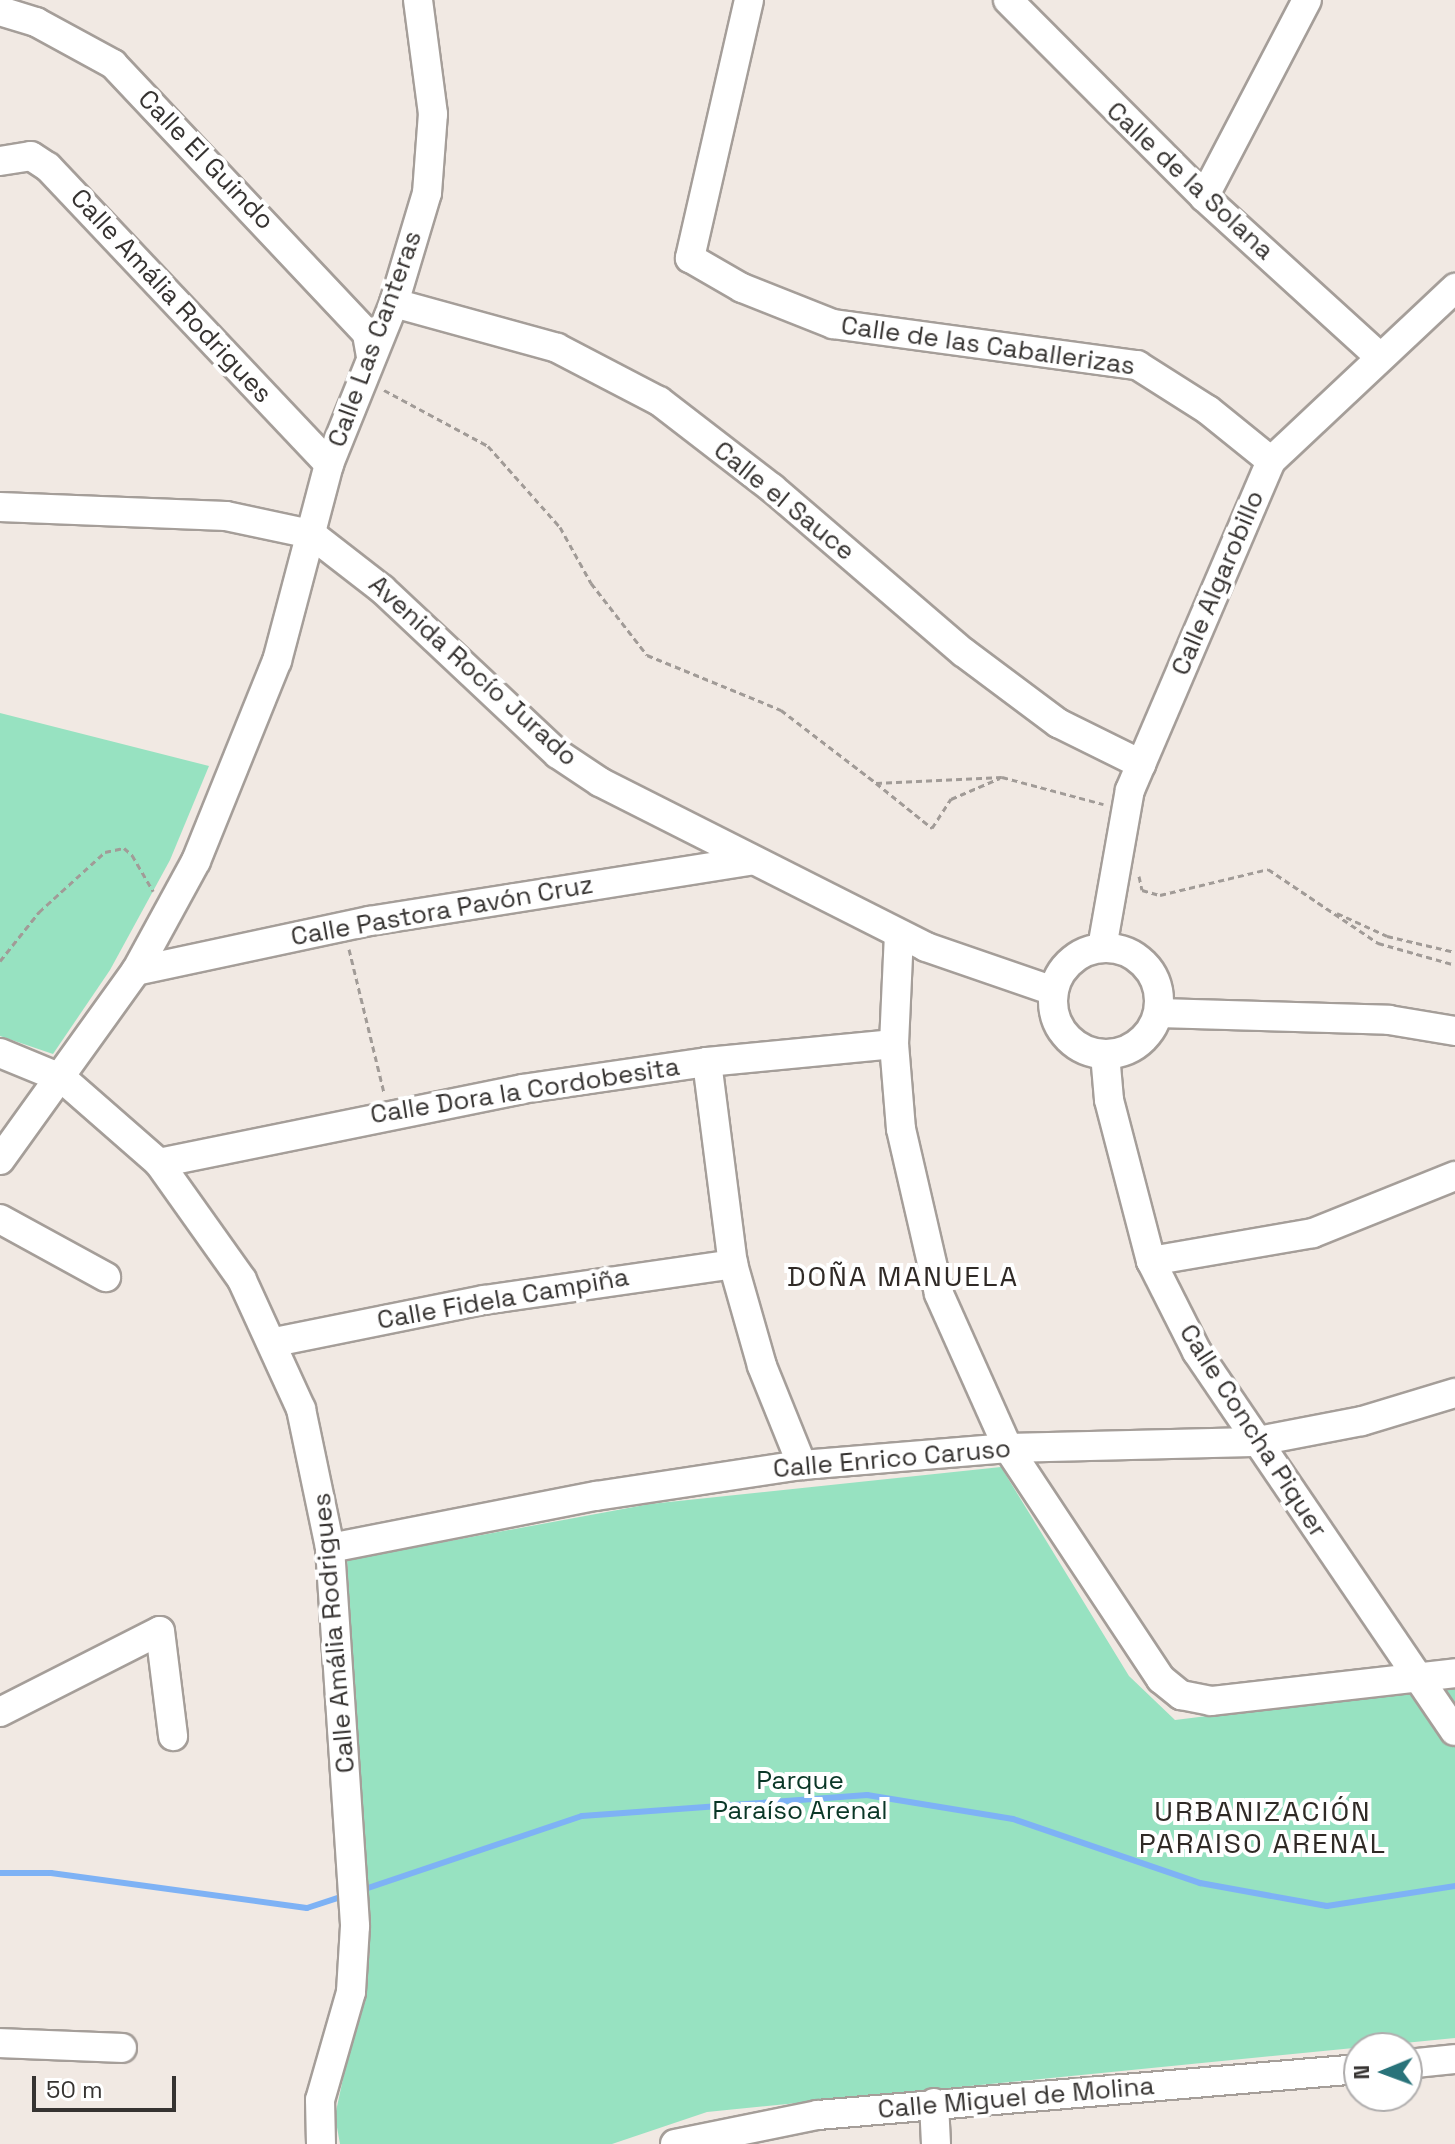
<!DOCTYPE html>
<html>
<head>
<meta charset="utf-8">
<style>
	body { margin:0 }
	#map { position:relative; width:1455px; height:2144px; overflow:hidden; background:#f1e9e3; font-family:"Space Grotesk",sans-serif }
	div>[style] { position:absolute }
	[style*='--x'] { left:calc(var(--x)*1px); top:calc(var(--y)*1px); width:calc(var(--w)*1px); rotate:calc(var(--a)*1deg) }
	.green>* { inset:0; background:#97e2c1 }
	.stream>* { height:6px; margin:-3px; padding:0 3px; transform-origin:3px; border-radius:3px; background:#7eb2f5 }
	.path>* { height:3px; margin-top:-1.5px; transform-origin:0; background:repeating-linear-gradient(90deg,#a19b97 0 6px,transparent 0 10px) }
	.roads { filter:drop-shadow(2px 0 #a59e99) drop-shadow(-2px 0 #a59e99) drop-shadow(0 2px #a59e99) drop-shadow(0 -2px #a59e99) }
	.minor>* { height:28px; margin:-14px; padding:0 14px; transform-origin:14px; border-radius:14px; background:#fff }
	.minor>.ring { margin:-14px; padding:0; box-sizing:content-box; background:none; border:28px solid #fff; border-radius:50% }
	span { translate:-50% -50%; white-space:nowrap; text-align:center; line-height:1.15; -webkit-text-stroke:8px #fff; paint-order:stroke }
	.street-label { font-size:26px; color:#363331 }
	.park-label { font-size:26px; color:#0a3727 }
	.neighbourhood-label { font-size:28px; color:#302a26; letter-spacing:2px }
	.north { position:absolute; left:1343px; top:2032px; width:80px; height:80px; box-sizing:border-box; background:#fff; border:2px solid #afadad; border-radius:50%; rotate:269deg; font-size:22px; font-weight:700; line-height:32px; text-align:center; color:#363331 }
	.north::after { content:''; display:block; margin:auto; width:28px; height:36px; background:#29737a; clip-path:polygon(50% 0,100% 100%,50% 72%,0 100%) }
	.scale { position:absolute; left:32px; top:2076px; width:144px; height:36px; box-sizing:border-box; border:4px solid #363331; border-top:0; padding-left:10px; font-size:24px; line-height:28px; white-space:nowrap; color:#363331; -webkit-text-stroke:6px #fff; paint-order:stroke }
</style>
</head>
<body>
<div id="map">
	<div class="green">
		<div style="clip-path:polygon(0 713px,209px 766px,170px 860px,110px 970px,53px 1054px,0 1036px)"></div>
		<div style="clip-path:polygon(1001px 1467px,1129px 1676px,1175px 1720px,1455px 1685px,1455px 2038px,707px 2112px,612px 2144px,340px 2144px,335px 2116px,370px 1953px,347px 1560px,650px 1504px)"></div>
	</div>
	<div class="stream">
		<div style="--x:0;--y:1873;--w:51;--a:0"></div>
		<div style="--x:51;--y:1873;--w:258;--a:7.8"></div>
		<div style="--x:307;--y:1908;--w:39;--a:-18"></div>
		<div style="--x:362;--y:1890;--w:232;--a:-18.6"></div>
		<div style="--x:582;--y:1816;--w:286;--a:-4.2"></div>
		<div style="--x:867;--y:1795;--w:148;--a:9.3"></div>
		<div style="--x:1013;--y:1819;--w:198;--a:18.9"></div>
		<div style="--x:1200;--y:1883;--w:129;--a:10.3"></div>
		<div style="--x:1327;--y:1906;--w:130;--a:-8.9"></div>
	</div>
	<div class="path">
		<div style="--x:384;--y:390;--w:118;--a:28.3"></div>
		<div style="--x:488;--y:446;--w:108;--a:48.4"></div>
		<div style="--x:560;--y:527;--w:64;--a:61"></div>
		<div style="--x:591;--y:583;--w:91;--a:52.1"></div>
		<div style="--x:647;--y:655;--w:145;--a:22.3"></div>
		<div style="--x:781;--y:710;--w:120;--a:37.5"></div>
		<div style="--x:876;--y:783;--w:126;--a:-2.7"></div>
		<div style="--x:1002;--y:777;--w:105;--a:15"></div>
		<div style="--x:876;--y:783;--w:72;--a:38.8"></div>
		<div style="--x:932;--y:828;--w:35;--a:-57"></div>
		<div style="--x:951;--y:799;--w:53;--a:-23.2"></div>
		<div style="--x:1139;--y:876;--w:14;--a:78"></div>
		<div style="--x:1142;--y:890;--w:19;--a:16"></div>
		<div style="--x:1160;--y:895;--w:111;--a:-13.5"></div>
		<div style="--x:1268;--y:869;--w:133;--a:33.9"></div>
		<div style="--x:1378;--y:943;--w:80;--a:15.9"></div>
		<div style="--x:1337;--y:913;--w:55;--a:24.7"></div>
		<div style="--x:1387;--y:936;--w:70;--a:13.2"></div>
		<div style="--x:349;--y:949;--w:148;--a:76.3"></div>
		<div style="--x:0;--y:961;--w:63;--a:-51.5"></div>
		<div style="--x:39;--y:912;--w:89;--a:-42.3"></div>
		<div style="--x:105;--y:852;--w:19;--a:-12"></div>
		<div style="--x:124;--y:848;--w:11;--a:41"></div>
		<div style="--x:132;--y:855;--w:42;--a:59.7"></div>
	</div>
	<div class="roads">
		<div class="minor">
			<div style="--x:749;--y:0;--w:265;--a:102.9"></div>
			<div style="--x:690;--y:258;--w:60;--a:30"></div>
			<div style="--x:742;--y:288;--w:98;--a:21.6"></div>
			<div style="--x:833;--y:324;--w:307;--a:7.7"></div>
			<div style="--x:1137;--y:365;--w:84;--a:32.4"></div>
			<div style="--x:1208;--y:410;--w:81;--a:39"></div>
			<div style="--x:1008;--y:0;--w:278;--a:45.1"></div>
			<div style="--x:1204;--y:197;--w:236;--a:42.3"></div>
			<div style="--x:0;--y:11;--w:38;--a:17"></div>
			<div style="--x:36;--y:22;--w:88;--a:28.6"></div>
			<div style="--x:113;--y:64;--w:371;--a:46.7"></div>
			<div style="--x:367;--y:334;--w:22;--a:80"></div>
			<div style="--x:0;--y:161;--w:31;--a:-9"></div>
			<div style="--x:31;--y:156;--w:20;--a:33"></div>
			<div style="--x:48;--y:167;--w:409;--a:46.6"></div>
			<div style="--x:1204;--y:197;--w:222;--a:-62.4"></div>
			<div style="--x:394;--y:303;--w:169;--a:15.4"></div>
			<div style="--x:557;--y:348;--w:115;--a:27.5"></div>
			<div style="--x:659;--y:401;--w:143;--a:37.6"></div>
			<div style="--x:772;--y:488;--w:252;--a:40.7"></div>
			<div style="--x:963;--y:652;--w:119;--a:36.8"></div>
			<div style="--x:1058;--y:723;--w:93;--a:26.3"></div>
			<div style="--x:0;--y:507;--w:226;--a:2.3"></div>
			<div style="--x:226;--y:516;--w:87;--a:12"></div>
			<div style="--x:311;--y:534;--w:90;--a:37.8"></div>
			<div style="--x:382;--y:589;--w:241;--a:43.2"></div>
			<div style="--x:558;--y:754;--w:50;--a:33.7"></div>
			<div style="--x:600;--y:782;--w:365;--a:26.8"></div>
			<div style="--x:926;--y:947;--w:135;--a:19"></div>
			<div style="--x:899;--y:934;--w:110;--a:92.6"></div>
			<div style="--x:894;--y:1044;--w:85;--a:85.3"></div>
			<div style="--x:901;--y:1129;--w:169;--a:77"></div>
			<div style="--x:939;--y:1294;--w:169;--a:65.9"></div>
			<div style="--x:1008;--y:1448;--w:277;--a:56.5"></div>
			<div style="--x:1161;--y:1679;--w:26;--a:39"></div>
			<div style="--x:1181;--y:1695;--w:31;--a:11"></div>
			<div style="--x:1211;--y:1701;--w:246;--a:-6.5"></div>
			<div style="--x:1102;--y:948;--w:160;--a:-80"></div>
			<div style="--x:1130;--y:790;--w:358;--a:-66.8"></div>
			<div style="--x:1271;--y:461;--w:253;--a:-43.2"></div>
			<div class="ring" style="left:1053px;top:948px;width:78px;height:78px"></div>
			<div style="--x:136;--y:971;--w:239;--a:-12.1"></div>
			<div style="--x:370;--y:921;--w:384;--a:-9"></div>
			<div style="--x:1159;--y:1013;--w:230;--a:1.7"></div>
			<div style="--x:1389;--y:1020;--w:67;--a:9.5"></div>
			<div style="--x:0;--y:1053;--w:68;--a:22.4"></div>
			<div style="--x:63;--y:1079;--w:128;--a:41.2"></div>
			<div style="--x:159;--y:1163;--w:143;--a:54.6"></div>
			<div style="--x:242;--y:1280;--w:142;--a:65.4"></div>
			<div style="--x:301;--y:1409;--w:142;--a:78.2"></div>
			<div style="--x:330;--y:1548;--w:379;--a:86.2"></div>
			<div style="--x:355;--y:1926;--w:66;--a:93.5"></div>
			<div style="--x:351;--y:1992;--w:112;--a:106"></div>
			<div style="--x:320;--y:2100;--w:44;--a:88.7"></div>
			<div style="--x:1105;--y:1054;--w:46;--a:85"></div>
			<div style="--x:1109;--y:1100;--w:166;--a:75.4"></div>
			<div style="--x:1151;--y:1261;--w:102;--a:63.2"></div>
			<div style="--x:1197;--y:1352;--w:458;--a:55.8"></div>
			<div style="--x:707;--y:1062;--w:204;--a:82.7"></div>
			<div style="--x:733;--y:1264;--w:106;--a:74.1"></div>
			<div style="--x:762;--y:1366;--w:107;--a:68"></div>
			<div style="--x:0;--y:1160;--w:233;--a:-54.3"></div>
			<div style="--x:136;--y:971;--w:125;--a:-61.4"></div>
			<div style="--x:196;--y:861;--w:216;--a:-68"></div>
			<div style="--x:277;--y:661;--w:204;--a:-75.2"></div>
			<div style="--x:329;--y:464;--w:174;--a:-68"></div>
			<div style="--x:394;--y:303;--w:115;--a:-73.3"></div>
			<div style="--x:427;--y:193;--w:79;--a:-85.7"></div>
			<div style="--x:433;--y:114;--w:115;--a:-97.5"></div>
			<div style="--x:159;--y:1163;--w:370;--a:-11.5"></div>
			<div style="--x:522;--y:1089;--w:187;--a:-8.3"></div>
			<div style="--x:707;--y:1062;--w:188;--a:-5.5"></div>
			<div style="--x:0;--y:1219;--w:121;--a:28.7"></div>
			<div style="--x:1151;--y:1261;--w:164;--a:-9.8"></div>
			<div style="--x:1313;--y:1233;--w:153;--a:-21.9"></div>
			<div style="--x:275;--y:1342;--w:213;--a:-11.4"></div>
			<div style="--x:484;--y:1300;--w:252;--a:-8.2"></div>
			<div style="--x:330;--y:1548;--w:271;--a:-11.1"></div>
			<div style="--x:596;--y:1496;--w:208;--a:-8.6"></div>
			<div style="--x:802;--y:1465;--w:207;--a:-4.7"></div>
			<div style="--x:1008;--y:1448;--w:245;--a:-1.4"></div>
			<div style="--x:1253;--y:1442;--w:111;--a:-10.9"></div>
			<div style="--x:1362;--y:1421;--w:97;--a:-16.8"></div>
			<div style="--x:0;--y:1712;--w:179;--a:-26.9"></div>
			<div style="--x:160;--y:1631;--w:106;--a:82.9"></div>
			<div style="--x:0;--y:2043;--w:122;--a:2.3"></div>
			<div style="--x:1407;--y:2064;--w:48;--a:-5.9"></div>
			<div style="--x:934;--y:2103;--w:41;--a:87.2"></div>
			<div style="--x:675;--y:2144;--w:146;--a:-11.5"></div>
			<div style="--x:818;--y:2115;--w:543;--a:-4.86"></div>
		</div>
	</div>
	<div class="street-label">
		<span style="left:206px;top:160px;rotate:46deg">Calle El Guindo</span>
		<span style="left:1190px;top:181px;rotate:43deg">Calle de la Solana</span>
		<span style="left:171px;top:296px;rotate:47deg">Calle Amália Rodrigues</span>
		<span style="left:375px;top:339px;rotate:-70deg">Calle Las Canteras</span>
		<span style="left:988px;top:346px;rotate:8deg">Calle de las Caballerizas</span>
		<span style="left:784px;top:501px;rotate:39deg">Calle el Sauce</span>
		<span style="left:1218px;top:583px;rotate:-67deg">Calle Algarobillo</span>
		<span style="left:473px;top:671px;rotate:42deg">Avenida Rocío Jurado</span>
		<span style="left:442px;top:911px;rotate:-10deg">Calle Pastora Pavón Cruz</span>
		<span style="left:525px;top:1091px;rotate:-9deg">Calle Dora la Cordobesita</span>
		<span style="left:503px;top:1299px;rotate:-10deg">Calle Fidela Campiña</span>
		<span style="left:1253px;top:1431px;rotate:57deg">Calle Concha Piquer</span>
		<span style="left:892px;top:1459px;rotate:-5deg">Calle Enrico Caruso</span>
		<span style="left:334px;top:1633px;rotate:-95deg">Calle Amália Rodrigues</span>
		<span style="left:1016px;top:2098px;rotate:-5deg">Calle Miguel de Molina</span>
	</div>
	<div class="park-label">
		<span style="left:800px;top:1796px">Parque<br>Paraíso Arenal</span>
	</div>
	<div class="neighbourhood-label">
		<span style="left:903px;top:1276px">DOÑA MANUELA</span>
		<span style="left:1263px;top:1827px">URBANIZACIÓN<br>PARAISO ARENAL</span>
	</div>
	<div class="north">N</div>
	<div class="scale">50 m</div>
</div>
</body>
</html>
